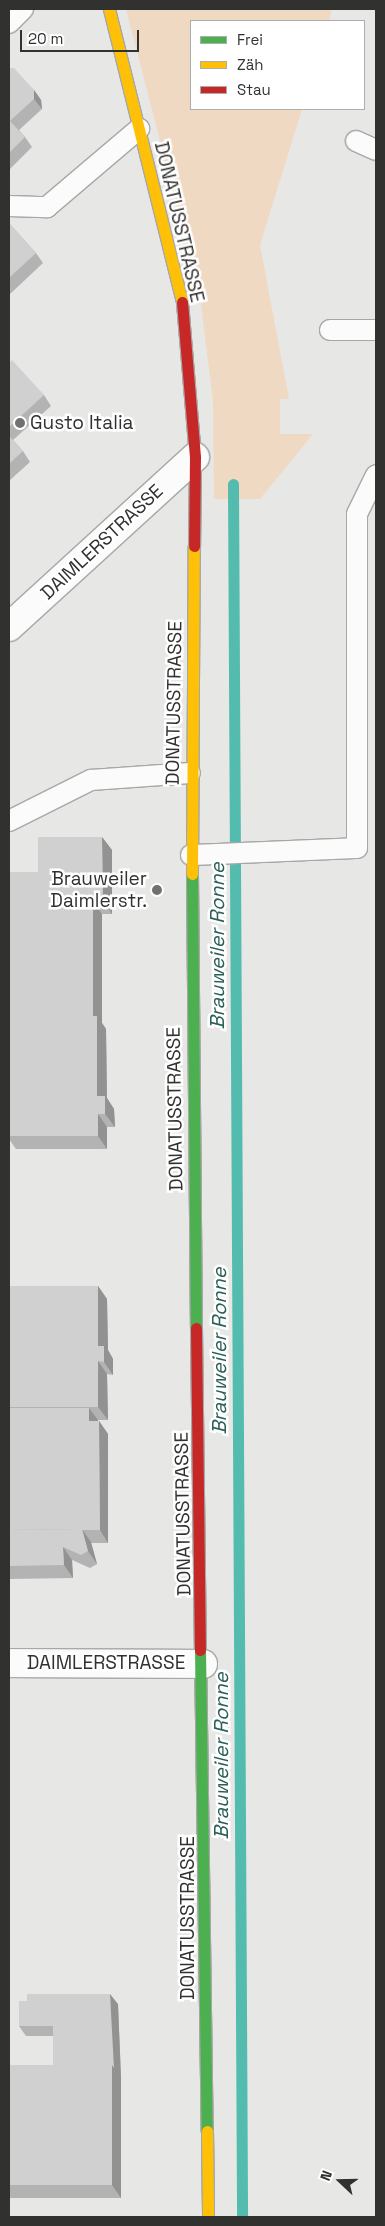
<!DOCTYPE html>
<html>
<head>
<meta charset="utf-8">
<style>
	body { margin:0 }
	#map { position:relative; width:385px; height:2226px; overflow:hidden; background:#e7e7e6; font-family:"Space Grotesk",sans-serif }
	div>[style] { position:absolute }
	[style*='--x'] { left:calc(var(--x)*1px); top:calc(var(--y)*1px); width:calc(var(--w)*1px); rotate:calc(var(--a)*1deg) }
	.green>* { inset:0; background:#f0d9c2 }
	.stream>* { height:11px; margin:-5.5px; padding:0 5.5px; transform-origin:5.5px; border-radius:5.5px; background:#53bcaf }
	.roads { filter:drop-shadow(1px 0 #a7a7a6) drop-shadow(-1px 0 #a7a7a6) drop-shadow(0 1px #a7a7a6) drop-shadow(0 -1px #a7a7a6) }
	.lane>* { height:20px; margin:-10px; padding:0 10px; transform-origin:10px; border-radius:10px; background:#fbfbfb }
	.street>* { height:28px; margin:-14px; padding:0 14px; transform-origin:14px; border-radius:14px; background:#fbfbfb }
	.fast>* { height:11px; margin:-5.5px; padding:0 5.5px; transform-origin:5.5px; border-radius:5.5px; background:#4caf50 }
	.slow>* { height:11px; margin:-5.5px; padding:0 5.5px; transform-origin:5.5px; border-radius:5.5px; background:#ffc107 }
	.jam>* { height:11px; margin:-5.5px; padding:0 5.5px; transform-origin:5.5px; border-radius:5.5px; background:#c62828 }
	.wall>* { inset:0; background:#b2b3b2 }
	.shaded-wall>* { inset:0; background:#919291 }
	.building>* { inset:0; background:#cfd0cf; transform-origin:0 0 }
	.dots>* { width:14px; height:14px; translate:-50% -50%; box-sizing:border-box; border:2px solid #fff; border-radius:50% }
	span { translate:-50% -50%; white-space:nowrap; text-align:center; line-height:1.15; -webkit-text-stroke:5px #fff; paint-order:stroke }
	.street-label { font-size:19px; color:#313130 }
	.poi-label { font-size:19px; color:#313130 }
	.left { translate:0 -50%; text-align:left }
	.right { translate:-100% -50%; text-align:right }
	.water-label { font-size:20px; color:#2a5f57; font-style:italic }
	.frame { position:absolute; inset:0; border:10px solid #313130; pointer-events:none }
	.legend { position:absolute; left:190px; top:20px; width:175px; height:90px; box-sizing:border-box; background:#fff; border:1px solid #adadac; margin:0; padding:6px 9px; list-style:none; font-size:15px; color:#313130 }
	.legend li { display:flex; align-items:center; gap:10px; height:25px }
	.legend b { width:25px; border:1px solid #adadac }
	.north { position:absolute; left:315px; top:2156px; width:50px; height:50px; -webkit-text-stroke:4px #fff; paint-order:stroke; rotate:291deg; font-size:14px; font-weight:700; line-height:20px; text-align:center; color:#313130 }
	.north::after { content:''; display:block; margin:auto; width:18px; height:22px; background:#313130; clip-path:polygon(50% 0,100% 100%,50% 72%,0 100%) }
	.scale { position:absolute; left:20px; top:30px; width:119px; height:22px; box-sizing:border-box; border:2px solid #313130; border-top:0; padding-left:6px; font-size:15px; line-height:18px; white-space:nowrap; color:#313130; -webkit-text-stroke:4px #fff; paint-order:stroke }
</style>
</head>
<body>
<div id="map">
	<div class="green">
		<div style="clip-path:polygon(126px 9px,332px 9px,329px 21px,191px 21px,191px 109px,302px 109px,260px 245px,289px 399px,280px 399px,280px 434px,313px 434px,260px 499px,214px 499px,213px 401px,200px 296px)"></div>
	</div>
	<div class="stream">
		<div style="--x:233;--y:484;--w:1733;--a:89.7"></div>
	</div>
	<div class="roads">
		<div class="lane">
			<div style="--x:9;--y:23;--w:20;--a:-45"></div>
			<div style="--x:356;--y:141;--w:22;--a:24"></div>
			<div style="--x:9;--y:206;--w:38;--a:2"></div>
			<div style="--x:47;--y:207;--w:121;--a:-40.3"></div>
			<div style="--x:330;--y:330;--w:46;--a:0"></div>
			<div style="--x:9;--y:821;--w:92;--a:-26.6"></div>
			<div style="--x:91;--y:780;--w:99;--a:-4"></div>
			<div style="--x:191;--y:855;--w:166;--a:-2.4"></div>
			<div style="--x:357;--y:848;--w:334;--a:-90"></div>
			<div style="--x:357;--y:514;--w:43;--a:-64"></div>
		</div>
		<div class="street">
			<div style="--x:9;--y:627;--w:252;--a:-42.4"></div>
			<div style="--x:9;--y:1663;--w:194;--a:0.3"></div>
		</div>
		<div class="fast">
			<div style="--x:192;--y:874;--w:454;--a:89.5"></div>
			<div style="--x:200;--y:1650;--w:481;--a:89.2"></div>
		</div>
		<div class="slow">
			<div style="--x:109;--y:9;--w:302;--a:76"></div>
			<div style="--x:192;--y:874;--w:328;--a:-89.7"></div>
			<div style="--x:207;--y:2131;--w:86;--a:89.3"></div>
		</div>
		<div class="jam">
			<div style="--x:182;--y:302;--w:156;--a:85.2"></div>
			<div style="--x:195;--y:457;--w:89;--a:90.6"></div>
			<div style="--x:196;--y:1328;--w:322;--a:89.3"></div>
		</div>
	</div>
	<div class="wall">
		<div style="clip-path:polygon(9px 68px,34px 90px,41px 100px,42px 109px,19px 130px,25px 137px,32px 147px,9px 170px)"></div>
		<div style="clip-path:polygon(9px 223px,36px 253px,43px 263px,9px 295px)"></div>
		<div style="clip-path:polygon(9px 363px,44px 395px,51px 406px,13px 440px,23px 451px,30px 462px,9px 481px)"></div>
		<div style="clip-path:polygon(102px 837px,112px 850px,112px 914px,102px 914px,102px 1023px,106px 1029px,107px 1098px,114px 1109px,115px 1127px,107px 1127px,107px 1149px,16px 1149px,9px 1139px,9px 872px,38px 872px)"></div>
		<div style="clip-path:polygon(9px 1286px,98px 1286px,107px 1299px,108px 1350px,113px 1359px,113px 1375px,107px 1374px,108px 1420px,97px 1420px,98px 1421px,99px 1421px,108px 1434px,108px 1543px,91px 1543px,97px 1564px,90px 1568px,72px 1560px,73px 1578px,9px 1579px)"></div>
		<div style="clip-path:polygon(118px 2004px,121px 2078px,121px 2198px,9px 2198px,9px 2065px,53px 2065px,53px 2036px,26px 2036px,19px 2026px)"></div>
	</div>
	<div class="shaded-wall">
		<div style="clip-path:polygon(34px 90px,41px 100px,42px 109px,34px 99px)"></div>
		<div style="clip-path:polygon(102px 837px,112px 850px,112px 914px,103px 901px)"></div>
		<div style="clip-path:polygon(93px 901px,102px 914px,102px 1023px,106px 1029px,107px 1098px,114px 1109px,115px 1127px,105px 1114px,97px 1096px,93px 1016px)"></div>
		<div style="clip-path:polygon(98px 1114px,107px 1127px,107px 1149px,98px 1136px)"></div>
		<div style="clip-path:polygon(98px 1286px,107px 1299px,108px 1350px,113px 1359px,113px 1375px,104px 1362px,98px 1346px)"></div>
		<div style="clip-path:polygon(98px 1361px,107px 1374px,108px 1420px,98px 1407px)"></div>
		<div style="clip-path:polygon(89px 1408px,98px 1420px,98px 1433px,89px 1421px)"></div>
		<div style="clip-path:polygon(99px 1421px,108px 1434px,108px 1543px,100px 1530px)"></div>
		<div style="clip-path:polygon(82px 1529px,91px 1542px,97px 1564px,88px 1551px)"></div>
		<div style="clip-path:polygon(63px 1547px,72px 1560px,73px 1578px,64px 1565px)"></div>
		<div style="clip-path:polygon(110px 1994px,118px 2004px,121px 2078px,121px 2198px,112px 2185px)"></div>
	</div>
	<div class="building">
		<div style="clip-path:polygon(9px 68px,14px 68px,34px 90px,34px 99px,10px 121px,25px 137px,9px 153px)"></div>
		<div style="clip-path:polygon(9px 223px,36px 253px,9px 278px)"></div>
		<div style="clip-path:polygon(12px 360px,44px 395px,9px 427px,9px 363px)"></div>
		<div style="clip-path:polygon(9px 436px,23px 451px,9px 464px)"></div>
		<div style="clip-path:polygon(38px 837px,102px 837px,103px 901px,93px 901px,93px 1016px,97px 1016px,97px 1096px,105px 1096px,105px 1114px,98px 1114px,98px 1136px,9px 1136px,9px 872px,38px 872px)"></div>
		<div style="clip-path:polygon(9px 1286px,98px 1286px,98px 1346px,104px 1346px,104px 1362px,98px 1361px,98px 1407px,9px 1407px)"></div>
		<div style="clip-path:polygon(9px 1408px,89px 1408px,89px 1421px,99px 1421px,100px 1530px,82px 1530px,82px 1529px,9px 1530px)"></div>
		<div style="clip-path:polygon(82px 1529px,88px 1551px,81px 1555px,63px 1547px,64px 1565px,9px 1566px,9px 1530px)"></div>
		<div style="clip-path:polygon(27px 1994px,110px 1994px,114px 2068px,112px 2065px,53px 2065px,53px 2026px,19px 2026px,19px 2001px,27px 2001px)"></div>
		<div style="left:9px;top:2065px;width:103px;height:120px"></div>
	</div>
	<div class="dots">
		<div style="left:20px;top:423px;background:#717170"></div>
		<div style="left:157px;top:890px;background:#717170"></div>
	</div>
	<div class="street-label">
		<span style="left:179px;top:222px;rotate:77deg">DONATUSSTRASSE</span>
		<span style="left:102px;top:542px;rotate:-43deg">DAIMLERSTRASSE</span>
		<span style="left:174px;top:703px;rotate:-89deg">DONATUSSTRASSE</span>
		<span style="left:175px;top:1109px;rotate:-91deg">DONATUSSTRASSE</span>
		<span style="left:183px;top:1514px;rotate:-91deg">DONATUSSTRASSE</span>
		<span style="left:106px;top:1663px">DAIMLERSTRASSE</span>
		<span style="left:188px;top:1918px;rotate:-90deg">DONATUSSTRASSE</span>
	</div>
	<div class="poi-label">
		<span class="left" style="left:30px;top:423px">Gusto Italia</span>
		<span class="right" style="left:147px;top:890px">Brauweiler<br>Daimlerstr.</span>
	</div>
	<div class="water-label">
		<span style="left:217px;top:946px;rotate:-90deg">Brauweiler Ronne</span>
		<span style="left:219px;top:1351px;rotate:-90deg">Brauweiler Ronne</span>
		<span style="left:221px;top:1756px;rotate:-90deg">Brauweiler Ronne</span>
	</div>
	<div class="frame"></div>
	<ul class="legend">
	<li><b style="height:6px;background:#4caf50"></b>Frei</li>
	<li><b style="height:6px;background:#ffc107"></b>Zäh</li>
	<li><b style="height:6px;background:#c62828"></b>Stau</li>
	</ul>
	<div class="north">N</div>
	<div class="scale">20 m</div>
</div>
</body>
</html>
